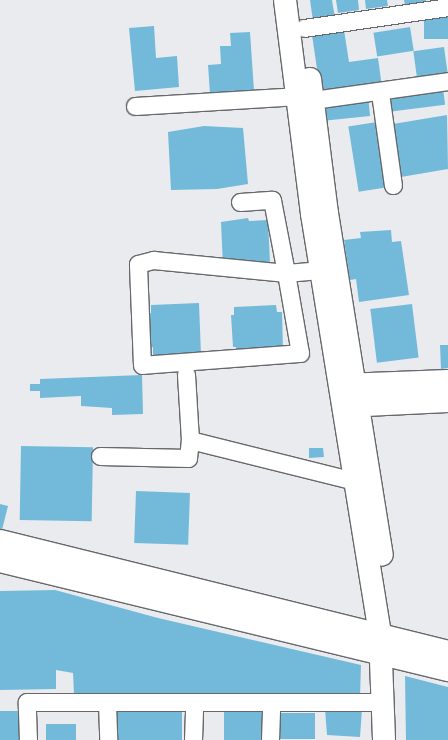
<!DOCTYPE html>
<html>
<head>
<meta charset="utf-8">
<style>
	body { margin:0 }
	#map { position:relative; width:448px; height:740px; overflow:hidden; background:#e9ebee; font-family:Mulish,sans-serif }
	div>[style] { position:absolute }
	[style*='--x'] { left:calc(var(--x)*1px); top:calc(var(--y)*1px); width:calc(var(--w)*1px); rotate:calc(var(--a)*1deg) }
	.building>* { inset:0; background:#73bada; transform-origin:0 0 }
	.roads { filter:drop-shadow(1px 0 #66686b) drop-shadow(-1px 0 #66686b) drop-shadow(0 1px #66686b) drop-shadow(0 -1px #66686b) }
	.minor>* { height:17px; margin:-8.5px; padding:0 8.5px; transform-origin:8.5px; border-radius:8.5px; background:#fff }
	.tertiary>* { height:22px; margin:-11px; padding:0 11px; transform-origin:11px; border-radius:11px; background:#fff }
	span { translate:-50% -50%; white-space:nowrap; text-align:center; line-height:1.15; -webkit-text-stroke:3.5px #f6f8fb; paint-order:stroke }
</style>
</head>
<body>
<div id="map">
	<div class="building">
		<div style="clip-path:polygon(310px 0,332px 0,335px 18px,313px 21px)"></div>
		<div style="clip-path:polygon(336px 0,358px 0,359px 10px,338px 13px)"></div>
		<div style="clip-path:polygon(365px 0,387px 0,388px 6px,366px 9px)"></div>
		<div style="clip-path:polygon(404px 0,426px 0,426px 2px,405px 5px)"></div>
		<div style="left:448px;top:12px;width:27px;height:24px;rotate:90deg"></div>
		<div style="clip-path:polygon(154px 26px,156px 58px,177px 56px,179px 87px,135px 91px,129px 28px)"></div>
		<div style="left:410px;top:27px;width:24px;height:37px;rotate:81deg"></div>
		<div style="clip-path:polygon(344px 30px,349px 62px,378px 58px,382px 87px,321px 96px,312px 35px)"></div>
		<div style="clip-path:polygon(250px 32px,254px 91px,210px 94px,208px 65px,221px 64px,220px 46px,231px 46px,230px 33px)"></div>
		<div style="left:444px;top:47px;width:27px;height:31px;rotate:82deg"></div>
		<div style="left:443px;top:88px;width:17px;height:60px;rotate:83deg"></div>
		<div style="left:368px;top:96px;width:20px;height:49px;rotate:84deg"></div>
		<div style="clip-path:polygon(447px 115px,448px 169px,395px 178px,387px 125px)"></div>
		<div style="left:377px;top:122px;width:66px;height:29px;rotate:81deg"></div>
		<div style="clip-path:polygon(204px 126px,243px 128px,248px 184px,217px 189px,171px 190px,168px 132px)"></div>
		<div style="clip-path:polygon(248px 218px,249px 221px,268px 220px,270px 263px,223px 266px,221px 222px)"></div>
		<div style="clip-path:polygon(391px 230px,392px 242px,401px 241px,409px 295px,359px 302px,356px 279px,350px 280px,344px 240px,361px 238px,360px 232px)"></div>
		<div style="clip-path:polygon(199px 303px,201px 355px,153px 357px,153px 347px,149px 348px,147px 314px,151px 313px,151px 305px)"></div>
		<div style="left:412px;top:304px;width:54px;height:42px;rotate:83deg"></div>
		<div style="clip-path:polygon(276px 305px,277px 312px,282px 312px,283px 351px,237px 355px,236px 347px,233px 347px,231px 315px,234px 315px,234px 307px)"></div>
		<div style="clip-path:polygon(440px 345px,448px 345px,448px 368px,441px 369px)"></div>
		<div style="clip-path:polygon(142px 375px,143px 414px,112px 415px,112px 408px,81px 406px,81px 396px,40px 398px,40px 391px,30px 391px,30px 384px,40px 384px,40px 379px)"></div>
		<div style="left:21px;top:446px;width:72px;height:74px;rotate:1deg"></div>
		<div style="clip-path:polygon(309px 448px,323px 448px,324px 457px,309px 458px)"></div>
		<div style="left:136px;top:491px;width:54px;height:52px;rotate:2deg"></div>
		<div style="clip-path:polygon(0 504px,8px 506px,1px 534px,0 534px)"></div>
		<div style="clip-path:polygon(55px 590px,158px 618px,361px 665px,360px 697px,74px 694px,73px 673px,56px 670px,56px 689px,0 690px,0 591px)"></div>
		<div style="clip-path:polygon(405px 676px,448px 687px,448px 740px,406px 740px)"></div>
		<div style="clip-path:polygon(325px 709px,362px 709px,360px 737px,327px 735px)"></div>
		<div style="left:0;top:711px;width:22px;height:29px"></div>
		<div style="left:182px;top:711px;width:29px;height:67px;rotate:90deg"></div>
		<div style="left:224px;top:711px;width:39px;height:29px"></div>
		<div style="left:278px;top:713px;width:37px;height:26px"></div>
		<div style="left:46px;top:724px;width:30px;height:16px"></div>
	</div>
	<div class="roads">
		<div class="minor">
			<div style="--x:304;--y:28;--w:146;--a:-8.3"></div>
			<div style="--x:380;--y:93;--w:93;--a:82"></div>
			<div style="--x:313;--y:100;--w:136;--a:-8"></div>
			<div style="--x:135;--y:106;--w:164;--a:-3.5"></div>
			<div style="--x:240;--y:202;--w:32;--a:-4"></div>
			<div style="--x:272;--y:200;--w:74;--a:79.1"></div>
			<div style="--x:286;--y:273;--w:81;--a:80.1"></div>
			<div style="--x:300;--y:353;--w:158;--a:175.7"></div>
			<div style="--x:142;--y:365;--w:101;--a:-92.3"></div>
			<div style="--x:138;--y:264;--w:16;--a:-15"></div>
			<div style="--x:153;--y:260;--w:134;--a:5.6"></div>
			<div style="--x:286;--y:273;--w:36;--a:-5"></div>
			<div style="--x:190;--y:440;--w:170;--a:14"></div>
			<div style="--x:100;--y:456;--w:88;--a:1.3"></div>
			<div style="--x:188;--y:458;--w:18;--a:-84"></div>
			<div style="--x:190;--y:440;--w:66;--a:-93.5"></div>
			<div style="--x:107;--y:703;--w:37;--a:88"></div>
			<div style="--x:28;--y:740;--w:38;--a:-92"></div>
			<div style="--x:27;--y:702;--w:357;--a:0"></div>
			<div style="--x:193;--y:740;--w:36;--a:-88"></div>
			<div style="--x:270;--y:740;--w:36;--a:-88"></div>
		</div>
		<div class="tertiary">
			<div style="--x:285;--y:0;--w:216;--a:82.8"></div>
			<div style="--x:312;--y:214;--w:426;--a:80.8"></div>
			<div style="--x:380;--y:635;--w:105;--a:87.8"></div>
			<div style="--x:310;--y:79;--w:135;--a:82.8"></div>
			<div style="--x:327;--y:213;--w:346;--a:80.9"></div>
			<div style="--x:343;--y:385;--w:105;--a:-2.2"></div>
			<div style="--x:345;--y:406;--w:103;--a:-2.8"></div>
			<div style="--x:0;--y:541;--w:462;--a:13.9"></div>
			<div style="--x:0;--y:561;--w:461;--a:13.7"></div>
		</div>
	</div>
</div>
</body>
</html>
